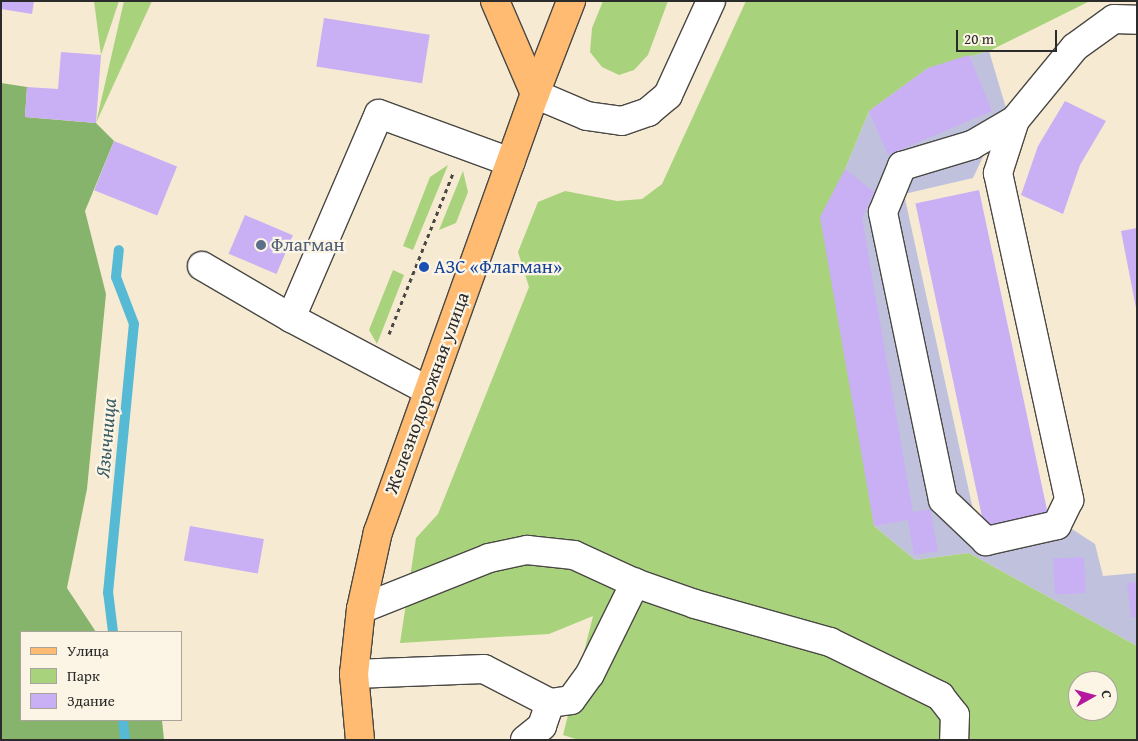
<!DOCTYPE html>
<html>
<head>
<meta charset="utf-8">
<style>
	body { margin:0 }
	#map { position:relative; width:1138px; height:741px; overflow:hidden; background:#f6ead2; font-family:"Gentium Book Plus",serif }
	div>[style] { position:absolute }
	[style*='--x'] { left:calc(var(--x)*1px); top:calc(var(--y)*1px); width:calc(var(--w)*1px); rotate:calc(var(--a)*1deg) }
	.industrial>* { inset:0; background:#c0c2dd }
	.green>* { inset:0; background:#a9d27d }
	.forest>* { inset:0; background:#86b46c }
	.stream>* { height:10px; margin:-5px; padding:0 5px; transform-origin:5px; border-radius:5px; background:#56bad4 }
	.building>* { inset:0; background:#c9aff3; transform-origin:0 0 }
	.path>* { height:3px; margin-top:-1.5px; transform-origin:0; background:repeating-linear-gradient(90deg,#494844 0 4px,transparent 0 8px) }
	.roads { filter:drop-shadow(1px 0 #494844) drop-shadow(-1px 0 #494844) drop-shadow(0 1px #494844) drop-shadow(0 -1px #494844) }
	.minor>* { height:28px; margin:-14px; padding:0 14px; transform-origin:14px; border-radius:14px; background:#fff }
	.major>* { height:28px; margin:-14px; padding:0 14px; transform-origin:14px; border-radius:14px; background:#febb71 }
	.highway>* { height:28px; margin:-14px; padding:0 14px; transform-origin:14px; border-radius:14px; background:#febb71 }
	.dots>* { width:14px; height:14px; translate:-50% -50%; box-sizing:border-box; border:2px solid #fcf5e5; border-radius:50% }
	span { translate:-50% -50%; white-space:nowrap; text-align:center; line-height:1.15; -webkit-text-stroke:4.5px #fcf5e5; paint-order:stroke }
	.service-label { font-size:19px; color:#4e5e75 }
	.left { translate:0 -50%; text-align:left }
	.transit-label { font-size:19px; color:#164399 }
	.street-label { font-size:19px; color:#2b2b2b }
	.water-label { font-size:20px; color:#3a5d66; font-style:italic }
	.frame { position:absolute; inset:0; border:2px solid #2b2b2b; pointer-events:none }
	.legend { position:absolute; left:20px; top:631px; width:162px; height:90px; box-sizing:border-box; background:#fcf5e5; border:1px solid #a8a49b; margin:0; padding:6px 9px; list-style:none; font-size:15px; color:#2b2b2b }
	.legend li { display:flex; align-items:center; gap:10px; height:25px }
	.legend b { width:25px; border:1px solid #a8a49b }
	.north { position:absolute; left:1068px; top:671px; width:50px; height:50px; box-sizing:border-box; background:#fcf5e5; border:1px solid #a8a49b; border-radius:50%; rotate:83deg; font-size:14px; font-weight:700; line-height:20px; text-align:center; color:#2b2b2b }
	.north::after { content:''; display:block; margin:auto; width:18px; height:22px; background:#b5179e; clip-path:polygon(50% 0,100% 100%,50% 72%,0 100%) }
	.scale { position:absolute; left:956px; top:30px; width:101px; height:22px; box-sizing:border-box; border:2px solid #2b2b2b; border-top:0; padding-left:6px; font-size:15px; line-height:18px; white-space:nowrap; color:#2b2b2b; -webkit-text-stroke:4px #fcf5e5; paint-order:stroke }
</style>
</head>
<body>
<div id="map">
	<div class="industrial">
		<div style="clip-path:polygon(989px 51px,1006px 108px,973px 178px,904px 194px,981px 546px,1072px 529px,1095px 544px,1103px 576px,1137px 573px,1137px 646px,969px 553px,915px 560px,874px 526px,845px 169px,869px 111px,928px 68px)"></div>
	</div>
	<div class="green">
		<div style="clip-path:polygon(94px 1px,119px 1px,101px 55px)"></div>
		<div style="clip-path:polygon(124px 1px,152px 1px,96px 123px)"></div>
		<div style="clip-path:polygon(603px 1px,668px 1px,648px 55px,634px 70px,619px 75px,602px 67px,590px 52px,592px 28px)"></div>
		<div style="clip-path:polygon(evenodd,746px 1px,1090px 1px,989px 51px,928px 68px,869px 111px,845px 169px,874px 526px,915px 560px,969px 553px,1137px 646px,1137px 740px,579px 740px,563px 735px,593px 616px,549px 634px,400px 643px,416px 538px,438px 514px,529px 287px,518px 252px,538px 202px,565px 191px,617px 201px,642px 199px,662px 184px,746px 1px,1078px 681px,1108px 681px,1108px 711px,1078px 711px,1078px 681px)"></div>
		<div style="clip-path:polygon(448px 165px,413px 250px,403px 246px,430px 177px)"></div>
		<div style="clip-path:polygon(463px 171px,468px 192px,456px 223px,439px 230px)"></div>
		<div style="clip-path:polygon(393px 270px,404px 275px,377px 344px,369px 330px)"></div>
	</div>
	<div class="forest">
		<div style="clip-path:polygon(1px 83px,27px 87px,25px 117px,96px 123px,114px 141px,85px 211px,106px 294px,87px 489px,67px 588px,96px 632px,21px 632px,21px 720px,162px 720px,164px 740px,1px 740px)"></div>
	</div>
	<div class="stream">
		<div style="--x:113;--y:632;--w:39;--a:-97"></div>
		<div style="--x:108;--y:593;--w:270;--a:-84.5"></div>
		<div style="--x:134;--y:324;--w:50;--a:-111"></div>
		<div style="--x:116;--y:277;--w:27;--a:-84"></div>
		<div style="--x:123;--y:720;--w:20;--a:84"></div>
	</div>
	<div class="building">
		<div style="clip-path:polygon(1px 1px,34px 1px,32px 14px,1px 9px)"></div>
		<div style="left:324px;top:18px;width:107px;height:49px;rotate:9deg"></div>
		<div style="clip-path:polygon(61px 52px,101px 55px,96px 123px,25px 117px,27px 87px,58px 89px)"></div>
		<div style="clip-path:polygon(969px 55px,992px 111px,888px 155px,869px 111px,928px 68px)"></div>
		<div style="clip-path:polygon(1065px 101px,1106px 121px,1080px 165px,1063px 214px,1021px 195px,1038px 146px)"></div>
		<div style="left:114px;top:141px;width:68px;height:53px;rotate:22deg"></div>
		<div style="clip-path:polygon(845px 169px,874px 192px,862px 218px,913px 512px,930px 509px,938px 551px,914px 555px,908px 520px,874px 526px,820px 217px)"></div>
		<div style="left:979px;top:190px;width:332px;height:65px;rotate:78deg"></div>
		<div style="left:245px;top:215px;width:52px;height:42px;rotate:23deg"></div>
		<div style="clip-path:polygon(1137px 228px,1137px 308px,1136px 308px,1121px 231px)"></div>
		<div style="left:190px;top:526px;width:75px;height:35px;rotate:10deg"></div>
		<div style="left:1084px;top:557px;width:36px;height:31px;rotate:87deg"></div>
		<div style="clip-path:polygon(1137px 582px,1137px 617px,1131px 617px,1127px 583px)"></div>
	</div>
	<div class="path">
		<div style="--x:389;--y:334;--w:173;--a:-68.3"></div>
	</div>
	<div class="roads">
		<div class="minor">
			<div style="--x:535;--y:94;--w:56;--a:22.9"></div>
			<div style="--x:587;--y:116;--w:35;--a:8"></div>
			<div style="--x:622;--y:121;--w:28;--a:-19"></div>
			<div style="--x:648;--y:112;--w:26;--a:-40"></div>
			<div style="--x:668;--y:95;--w:103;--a:-65.4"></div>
			<div style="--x:1015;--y:120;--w:56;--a:107.8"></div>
			<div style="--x:998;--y:173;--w:335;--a:77.7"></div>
			<div style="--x:1069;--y:500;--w:28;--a:116"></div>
			<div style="--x:1057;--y:525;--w:73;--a:167.3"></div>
			<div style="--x:986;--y:541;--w:59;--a:-136.4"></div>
			<div style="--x:943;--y:500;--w:294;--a:-101.8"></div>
			<div style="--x:883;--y:212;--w:50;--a:-67.6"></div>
			<div style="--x:902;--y:166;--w:73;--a:-16.7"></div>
			<div style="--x:972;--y:145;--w:50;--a:-30.2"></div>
			<div style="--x:1015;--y:120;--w:94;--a:-50.6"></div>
			<div style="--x:1075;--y:47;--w:48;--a:-35.7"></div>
			<div style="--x:1114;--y:19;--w:23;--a:2"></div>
			<div style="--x:202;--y:266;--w:103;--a:30.3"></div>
			<div style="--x:427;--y:390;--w:154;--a:-152.1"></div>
			<div style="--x:291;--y:318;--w:222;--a:-66.7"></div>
			<div style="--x:379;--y:114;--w:140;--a:20.1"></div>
			<div style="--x:361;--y:609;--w:138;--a:-21.7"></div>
			<div style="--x:489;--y:558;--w:39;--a:-12"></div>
			<div style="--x:527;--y:550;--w:47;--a:6.1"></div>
			<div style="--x:574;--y:555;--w:67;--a:24.7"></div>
			<div style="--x:635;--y:583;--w:64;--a:19.3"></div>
			<div style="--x:695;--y:604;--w:140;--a:15.7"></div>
			<div style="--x:830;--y:642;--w:123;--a:26.1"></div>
			<div style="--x:940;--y:696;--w:24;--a:52"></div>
			<div style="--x:955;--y:715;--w:25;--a:92"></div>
			<div style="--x:354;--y:674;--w:130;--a:-2.2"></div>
			<div style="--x:484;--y:669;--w:74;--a:27.3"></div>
			<div style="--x:525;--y:740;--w:22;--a:-39"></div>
			<div style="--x:542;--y:726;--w:24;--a:-71"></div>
			<div style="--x:550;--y:703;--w:21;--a:-8"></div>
			<div style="--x:571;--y:700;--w:32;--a:-54"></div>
			<div style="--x:590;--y:674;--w:102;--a:-63.7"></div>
		</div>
		<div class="major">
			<div style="--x:495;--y:1;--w:101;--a:66.7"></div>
			<div style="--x:535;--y:94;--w:100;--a:-68.8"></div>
		</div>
		<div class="highway">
			<div style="--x:360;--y:740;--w:66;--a:-95.2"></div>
			<div style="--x:354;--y:674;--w:65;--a:-83.9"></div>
			<div style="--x:361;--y:609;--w:79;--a:-77.6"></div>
			<div style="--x:378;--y:532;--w:465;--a:-70.3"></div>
		</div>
	</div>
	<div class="dots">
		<div style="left:261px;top:245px;background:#5c6f8a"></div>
		<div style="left:424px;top:267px;background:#1a4fb4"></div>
	</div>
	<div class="service-label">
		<span class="left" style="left:271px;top:245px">Флагман</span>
	</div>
	<div class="transit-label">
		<span class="left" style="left:434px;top:267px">АЗС «Флагман»</span>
	</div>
	<div class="street-label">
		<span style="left:427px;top:393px;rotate:-70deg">Железнодорожная улица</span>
	</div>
	<div class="water-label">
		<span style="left:105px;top:438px;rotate:-85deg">Язычница</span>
	</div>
	<div class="frame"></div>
	<ul class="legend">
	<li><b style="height:6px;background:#febb71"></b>Улица</li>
	<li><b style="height:14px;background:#a9d27d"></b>Парк</li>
	<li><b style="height:14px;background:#c9aff3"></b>Здание</li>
	</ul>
	<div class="north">С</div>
	<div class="scale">20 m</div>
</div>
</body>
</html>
